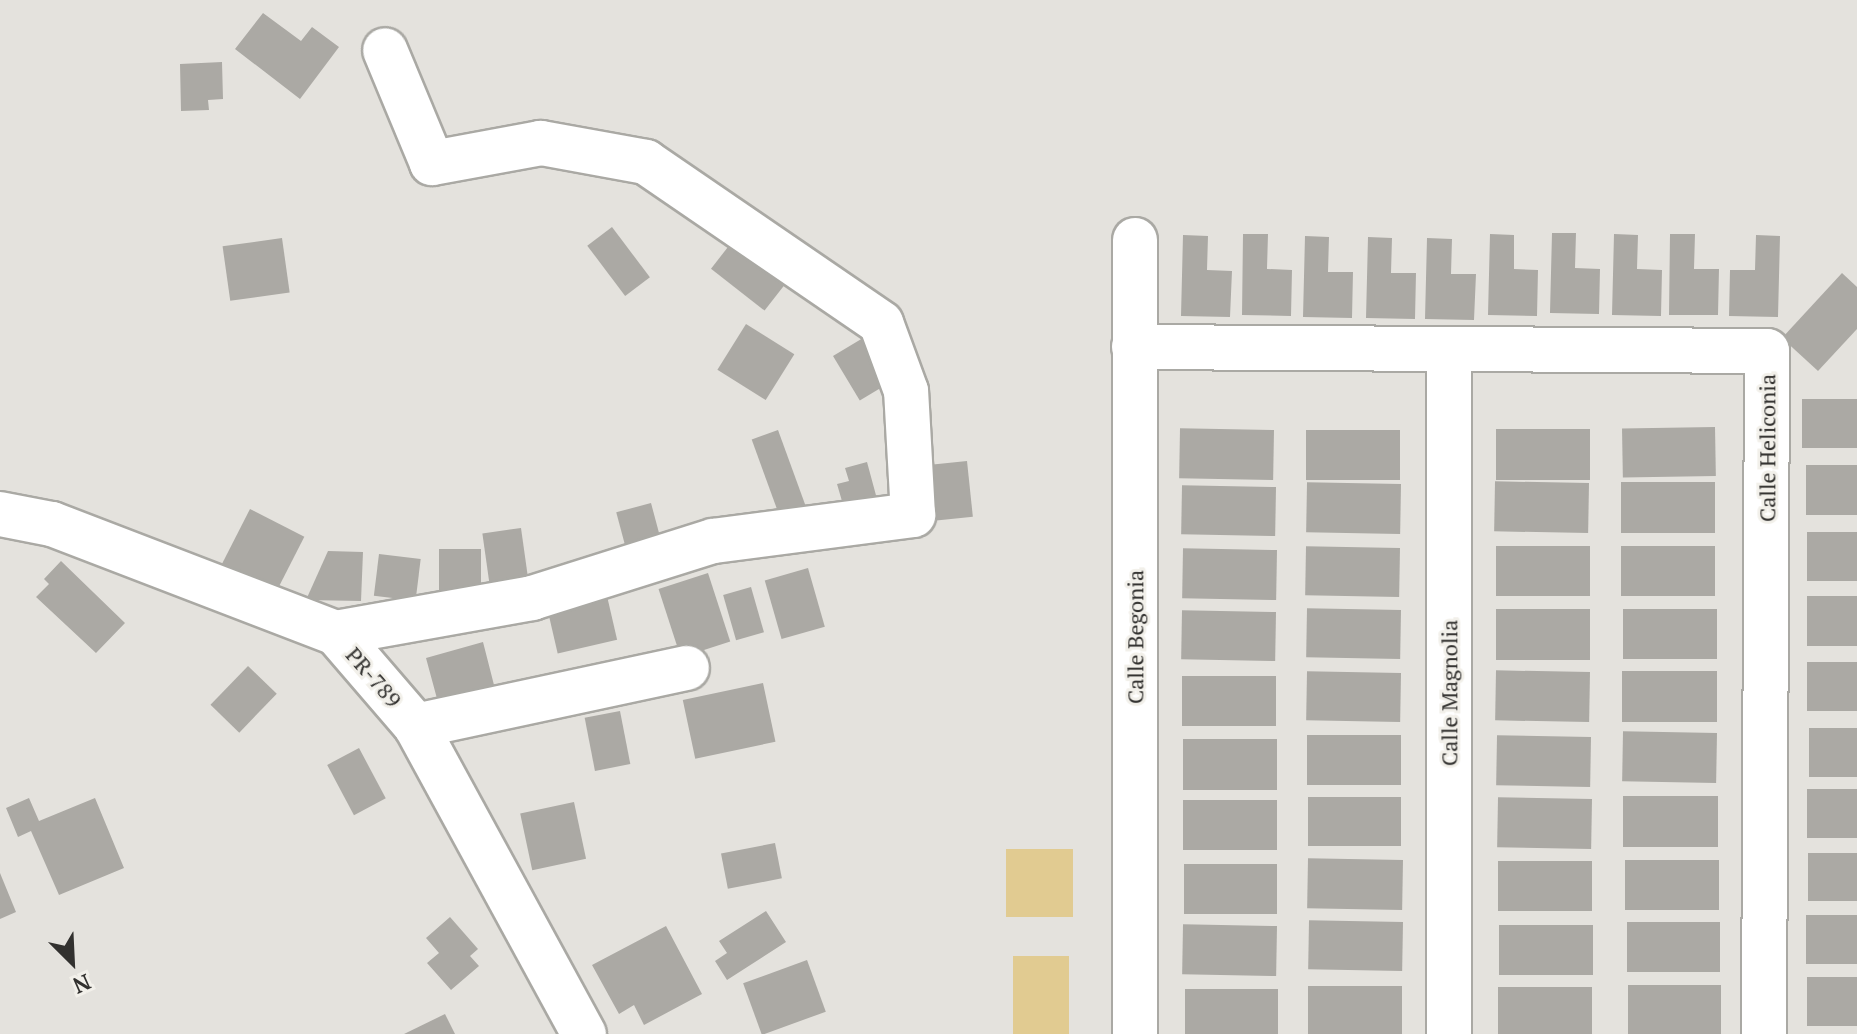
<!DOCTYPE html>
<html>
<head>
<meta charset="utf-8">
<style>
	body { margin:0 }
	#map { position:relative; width:1857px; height:1034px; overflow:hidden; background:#e4e2dd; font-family:"PT Serif",serif }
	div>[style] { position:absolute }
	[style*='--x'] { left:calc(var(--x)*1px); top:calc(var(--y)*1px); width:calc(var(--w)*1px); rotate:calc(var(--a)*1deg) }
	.green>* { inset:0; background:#e1cb91; transform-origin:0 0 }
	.building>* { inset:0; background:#aba9a4; transform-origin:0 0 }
	.roads { filter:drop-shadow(2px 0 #aaa9a4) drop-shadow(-2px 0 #aaa9a4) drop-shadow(0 2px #aaa9a4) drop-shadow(0 -2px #aaa9a4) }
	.minor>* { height:44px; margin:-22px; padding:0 22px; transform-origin:22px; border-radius:22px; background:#fff }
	span { translate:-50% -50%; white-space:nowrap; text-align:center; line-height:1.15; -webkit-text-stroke:6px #f2f0ea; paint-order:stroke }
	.street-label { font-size:22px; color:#32312f }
	.north { position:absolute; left:32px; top:922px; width:80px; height:80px; -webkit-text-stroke:6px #f2f0ea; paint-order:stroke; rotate:156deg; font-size:22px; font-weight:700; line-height:32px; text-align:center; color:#32312f }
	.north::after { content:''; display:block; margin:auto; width:28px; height:36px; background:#32312f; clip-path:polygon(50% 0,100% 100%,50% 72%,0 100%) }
</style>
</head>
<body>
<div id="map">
	<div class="green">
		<div style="left:1073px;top:849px;width:68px;height:67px;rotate:90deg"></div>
		<div style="left:1069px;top:956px;width:78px;height:56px;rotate:90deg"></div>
	</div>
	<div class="building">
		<div style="clip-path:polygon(263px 13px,301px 41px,312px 27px,339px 47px,300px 99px,235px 49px)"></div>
		<div style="clip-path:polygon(222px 62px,223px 99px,208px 100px,209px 110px,181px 111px,180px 64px)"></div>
		<div style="left:612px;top:227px;width:63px;height:31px;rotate:53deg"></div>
		<div style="clip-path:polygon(1552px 233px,1576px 233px,1575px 268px,1600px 269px,1599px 314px,1550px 313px)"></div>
		<div style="clip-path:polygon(1243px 234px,1268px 234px,1267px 269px,1292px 270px,1291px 316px,1242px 315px)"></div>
		<div style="clip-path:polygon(1490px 234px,1514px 235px,1514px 269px,1538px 270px,1537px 316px,1488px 315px)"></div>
		<div style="clip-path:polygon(1614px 234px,1638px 235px,1637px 269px,1662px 270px,1661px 316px,1612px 315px)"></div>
		<div style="clip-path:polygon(1670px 234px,1695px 234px,1694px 269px,1719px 269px,1718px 315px,1669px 315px)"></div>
		<div style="clip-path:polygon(1183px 235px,1208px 236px,1207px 270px,1232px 271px,1230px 317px,1181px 316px)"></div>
		<div style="clip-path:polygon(1756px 235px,1780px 236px,1778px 317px,1729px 316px,1730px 270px,1755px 270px)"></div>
		<div style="clip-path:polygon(1305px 236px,1329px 237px,1328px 272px,1353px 272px,1352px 318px,1303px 317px)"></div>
		<div style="clip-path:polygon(1368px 237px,1392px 238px,1391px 273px,1416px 273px,1415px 319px,1366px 318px)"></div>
		<div style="left:282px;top:238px;width:55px;height:60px;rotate:82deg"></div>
		<div style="left:735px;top:238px;width:68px;height:39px;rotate:38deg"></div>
		<div style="clip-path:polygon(1427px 238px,1452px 239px,1451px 274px,1476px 274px,1474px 320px,1425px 319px)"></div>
		<div style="clip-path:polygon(1842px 273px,1857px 287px,1857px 329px,1818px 371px,1782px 338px)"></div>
		<div style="left:746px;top:324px;width:57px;height:54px;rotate:32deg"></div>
		<div style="left:863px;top:338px;width:52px;height:35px;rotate:59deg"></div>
		<div style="left:1857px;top:399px;width:49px;height:55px;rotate:90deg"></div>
		<div style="left:1715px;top:427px;width:49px;height:93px;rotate:89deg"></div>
		<div style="left:1496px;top:429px;width:94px;height:51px"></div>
		<div style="left:778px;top:430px;width:88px;height:28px;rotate:70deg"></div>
		<div style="left:1274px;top:430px;width:50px;height:94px;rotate:91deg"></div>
		<div style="left:1306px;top:430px;width:94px;height:50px"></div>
		<div style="left:967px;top:461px;width:56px;height:39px;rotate:84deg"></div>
		<div style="clip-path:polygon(867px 462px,877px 499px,844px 508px,837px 484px,849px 481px,845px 468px)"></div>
		<div style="left:1857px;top:465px;width:50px;height:51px;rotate:90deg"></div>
		<div style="left:1621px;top:482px;width:94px;height:51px"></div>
		<div style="left:1589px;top:483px;width:50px;height:94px;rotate:91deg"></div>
		<div style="left:1401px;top:484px;width:50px;height:94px;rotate:91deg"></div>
		<div style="left:1276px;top:487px;width:49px;height:94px;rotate:91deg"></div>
		<div style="left:651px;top:503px;width:38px;height:36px;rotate:75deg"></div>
		<div style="left:250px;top:509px;width:61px;height:70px;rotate:27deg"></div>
		<div style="left:521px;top:528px;width:61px;height:39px;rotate:82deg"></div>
		<div style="left:1857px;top:532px;width:49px;height:50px;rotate:90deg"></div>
		<div style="left:1496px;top:546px;width:94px;height:50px"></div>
		<div style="left:1621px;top:546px;width:94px;height:50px"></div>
		<div style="left:1400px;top:548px;width:49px;height:94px;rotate:91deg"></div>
		<div style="left:439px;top:549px;width:42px;height:51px"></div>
		<div style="left:1277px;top:550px;width:50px;height:94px;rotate:91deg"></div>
		<div style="clip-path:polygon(328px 551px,363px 552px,361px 601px,306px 600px)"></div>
		<div style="left:379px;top:554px;width:42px;height:42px;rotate:7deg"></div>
		<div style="clip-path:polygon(61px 561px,125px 623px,96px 653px,36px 597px,49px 584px,44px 579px)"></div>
		<div style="left:808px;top:568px;width:61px;height:45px;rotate:74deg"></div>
		<div style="left:708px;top:573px;width:72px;height:52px;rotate:72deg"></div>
		<div style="left:751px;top:587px;width:47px;height:29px;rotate:74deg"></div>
		<div style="left:607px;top:596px;width:45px;height:61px;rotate:77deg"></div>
		<div style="left:1857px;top:596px;width:50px;height:50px;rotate:90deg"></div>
		<div style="left:1496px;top:609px;width:94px;height:51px"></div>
		<div style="left:1623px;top:609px;width:94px;height:50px"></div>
		<div style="left:1401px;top:610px;width:49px;height:94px;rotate:91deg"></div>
		<div style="left:1276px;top:612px;width:49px;height:94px;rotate:91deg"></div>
		<div style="clip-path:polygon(483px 642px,494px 685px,457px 695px,439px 706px,426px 658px)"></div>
		<div style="left:1857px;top:662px;width:49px;height:50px;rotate:90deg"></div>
		<div style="left:248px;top:666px;width:40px;height:54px;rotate:44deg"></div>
		<div style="left:1622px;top:671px;width:95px;height:51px"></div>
		<div style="left:1590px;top:672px;width:50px;height:94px;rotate:91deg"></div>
		<div style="left:1401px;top:673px;width:49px;height:94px;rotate:91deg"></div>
		<div style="left:1182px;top:676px;width:94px;height:50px"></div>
		<div style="left:763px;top:683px;width:60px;height:82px;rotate:78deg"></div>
		<div style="left:620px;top:711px;width:54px;height:36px;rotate:79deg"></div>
		<div style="left:1857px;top:728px;width:49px;height:48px;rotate:90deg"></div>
		<div style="left:1717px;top:733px;width:50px;height:94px;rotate:91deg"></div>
		<div style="left:1307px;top:735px;width:94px;height:50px"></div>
		<div style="left:1591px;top:737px;width:50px;height:94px;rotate:91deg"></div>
		<div style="left:1183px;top:739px;width:94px;height:51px"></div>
		<div style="left:359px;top:748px;width:57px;height:36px;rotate:62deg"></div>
		<div style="left:1857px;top:789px;width:49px;height:50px;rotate:90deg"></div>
		<div style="left:1623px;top:796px;width:95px;height:51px"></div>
		<div style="left:1401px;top:797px;width:49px;height:93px;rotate:90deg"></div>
		<div style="clip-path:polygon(29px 798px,39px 821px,95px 798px,124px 868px,59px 895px,31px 831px,18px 837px,6px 808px)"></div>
		<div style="left:1592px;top:799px;width:50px;height:94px;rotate:91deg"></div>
		<div style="left:1277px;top:800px;width:50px;height:94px;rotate:90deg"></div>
		<div style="left:574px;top:802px;width:58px;height:55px;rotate:78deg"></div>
		<div style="left:775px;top:843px;width:36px;height:55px;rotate:79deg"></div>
		<div style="left:1857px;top:853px;width:48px;height:49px;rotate:90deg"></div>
		<div style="left:1403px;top:860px;width:50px;height:95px;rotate:91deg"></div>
		<div style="left:1625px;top:860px;width:94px;height:50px"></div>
		<div style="left:1498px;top:861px;width:94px;height:50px"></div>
		<div style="left:1184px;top:864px;width:93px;height:50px"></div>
		<div style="clip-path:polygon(0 873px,16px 912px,0 919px)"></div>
		<div style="clip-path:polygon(766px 911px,786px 942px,727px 980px,715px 961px,727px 953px,719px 941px)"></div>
		<div style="left:1857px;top:915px;width:49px;height:51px;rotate:90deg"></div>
		<div style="clip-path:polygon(450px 917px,478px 949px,470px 956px,479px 966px,451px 990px,427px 963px,439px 953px,426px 938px)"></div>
		<div style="left:1403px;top:922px;width:49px;height:94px;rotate:91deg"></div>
		<div style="left:1720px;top:922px;width:50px;height:93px;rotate:90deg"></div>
		<div style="left:1499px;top:925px;width:94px;height:50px"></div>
		<div style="clip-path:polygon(666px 926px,702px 994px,644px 1025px,634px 1005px,619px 1014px,592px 965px)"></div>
		<div style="left:1277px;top:926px;width:50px;height:94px;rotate:91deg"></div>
		<div style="left:807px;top:960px;width:55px;height:68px;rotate:70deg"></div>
		<div style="left:1857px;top:977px;width:49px;height:50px;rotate:90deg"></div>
		<div style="left:1721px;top:985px;width:49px;height:93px;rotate:90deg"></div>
		<div style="left:1308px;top:986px;width:94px;height:48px"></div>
		<div style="left:1498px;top:987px;width:94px;height:47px"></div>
		<div style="left:1185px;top:989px;width:93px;height:45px"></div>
		<div style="clip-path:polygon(445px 1014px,455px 1034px,404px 1034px)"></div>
	</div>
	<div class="roads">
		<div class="minor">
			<div style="--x:1135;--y:240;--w:794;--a:90"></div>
			<div style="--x:1134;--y:347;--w:633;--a:0.36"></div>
			<div style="--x:1767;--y:351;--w:683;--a:90.25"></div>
			<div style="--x:0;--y:514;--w:53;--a:10.9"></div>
			<div style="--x:52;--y:524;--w:304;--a:21"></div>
			<div style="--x:336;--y:633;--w:123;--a:49.3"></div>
			<div style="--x:416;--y:726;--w:351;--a:61.4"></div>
			<div style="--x:336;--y:633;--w:199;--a:-10.1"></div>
			<div style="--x:532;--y:598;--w:190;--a:-17.5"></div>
			<div style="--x:713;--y:541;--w:202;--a:-7.4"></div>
			<div style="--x:913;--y:515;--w:124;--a:-93.2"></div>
			<div style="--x:906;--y:391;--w:72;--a:-110.2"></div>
			<div style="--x:881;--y:323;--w:285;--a:-145.6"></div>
			<div style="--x:646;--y:162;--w:107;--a:-169.7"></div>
			<div style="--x:541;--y:143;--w:111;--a:169.6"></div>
			<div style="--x:432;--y:163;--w:122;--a:-112.6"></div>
			<div style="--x:416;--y:726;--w:277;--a:-12.1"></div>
			<div style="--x:1449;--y:1034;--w:683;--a:-90"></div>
		</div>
	</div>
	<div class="street-label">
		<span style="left:1767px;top:448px;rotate:-90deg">Calle Heliconia</span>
		<span style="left:1135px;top:637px;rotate:-90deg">Calle Begonia</span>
		<span style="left:374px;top:677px;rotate:49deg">PR-789</span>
		<span style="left:1449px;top:693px;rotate:-90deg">Calle Magnolia</span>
	</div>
	<div class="north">N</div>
</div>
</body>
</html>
